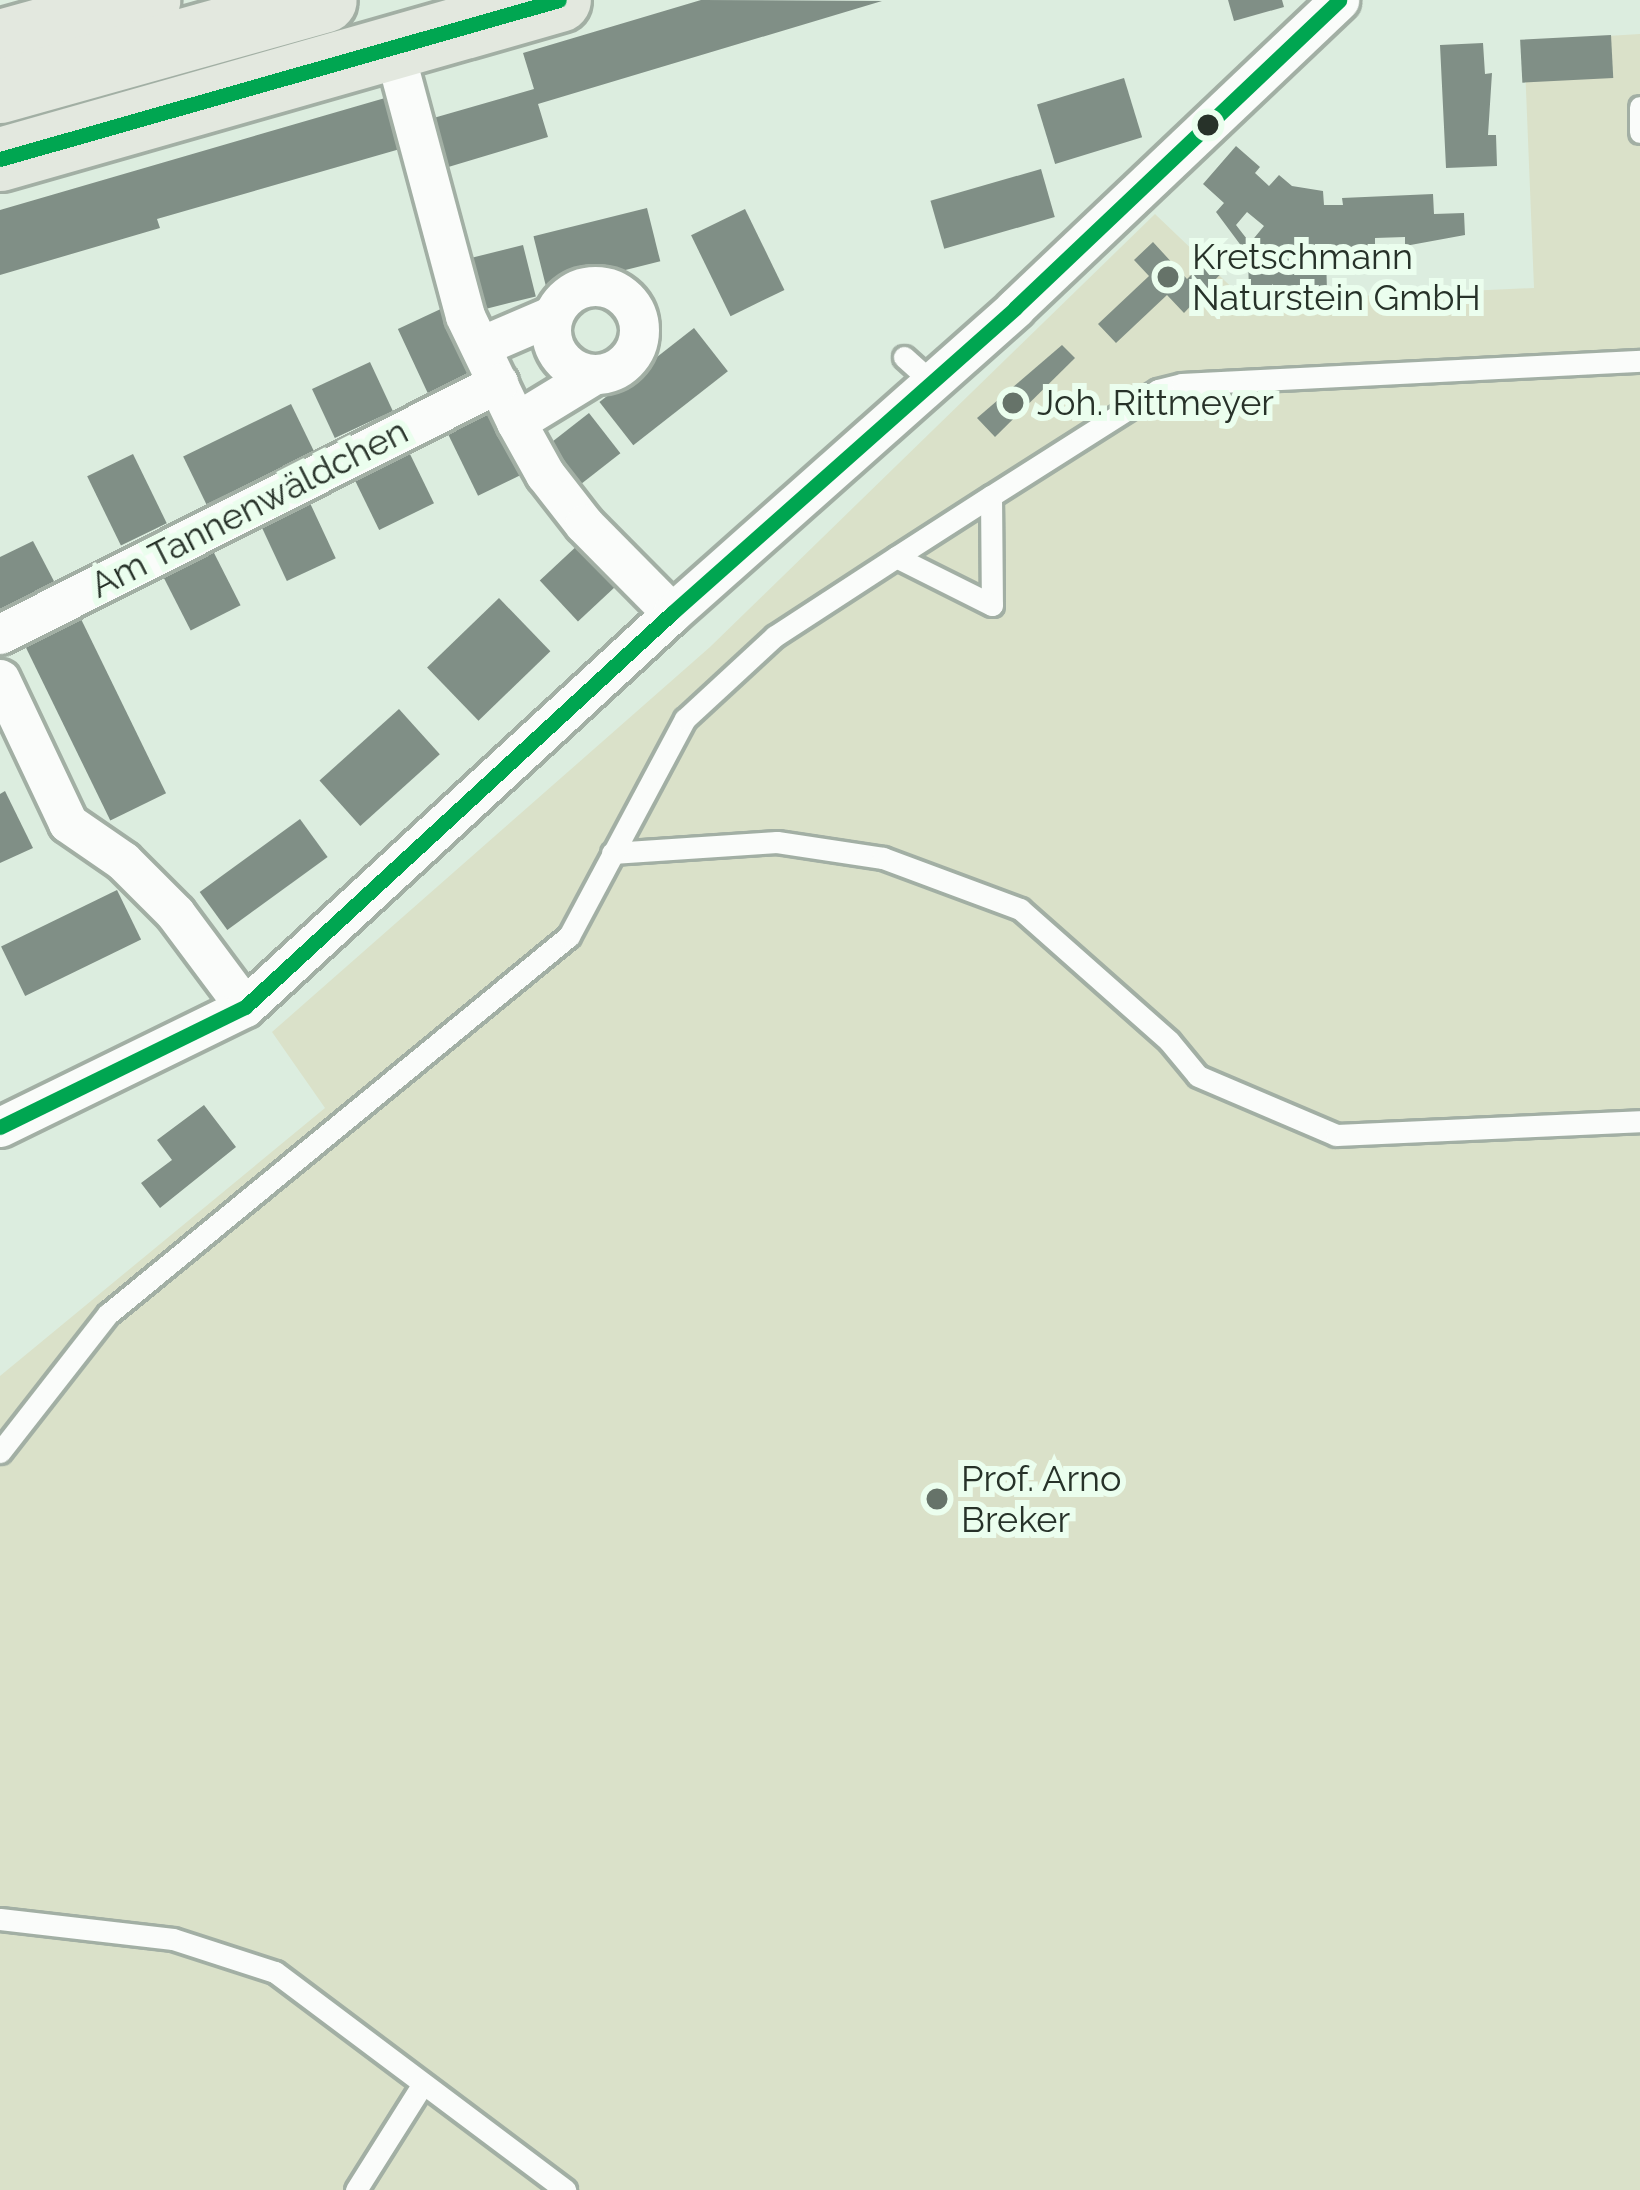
<!DOCTYPE html>
<html>
<head>
<meta charset="utf-8">
<style>
	body { margin:0 }
	#map { position:relative; width:1640px; height:2190px; overflow:hidden; background:#dceddf; font-family:Raleway,sans-serif }
	div>[style] { position:absolute }
	[style*='--x'] { left:calc(var(--x)*1px); top:calc(var(--y)*1px); width:calc(var(--w)*1px); rotate:calc(var(--a)*1deg) }
	.green>* { inset:0; background:#dae1c9 }
	.building>* { inset:0; background:#808f86; transform-origin:0 0 }
	.roads { filter:drop-shadow(3px 0 #a2afa4) drop-shadow(-3px 0 #a2afa4) drop-shadow(0 3px #a2afa4) drop-shadow(0 -3px #a2afa4) }
	.service>* { height:21px; margin:-10.5px; padding:0 10.5px; transform-origin:10.5px; border-radius:10.5px; background:#fafcfa }
	.minor>* { height:39px; margin:-19.5px; padding:0 19.5px; transform-origin:19.5px; border-radius:19.5px; background:#fafcfa }
	.minor>.ring { margin:-19.5px; padding:0; box-sizing:content-box; background:none; border:39px solid #fafcfa; border-radius:50% }
	.primary>* { height:63px; margin:-31.5px; padding:0 31.5px; transform-origin:31.5px; border-radius:31.5px; background:#e3e8df }
	.bus-1>* { height:15px; margin:-7.5px; padding:0 7.5px; transform-origin:7.5px; border-radius:7.5px; background:#00a651 }
	.dots>* { width:33px; height:33px; translate:-50% -50%; box-sizing:border-box; border:6px solid #ebfeee; border-radius:50% }
	span { translate:-50% -50%; white-space:nowrap; text-align:center; line-height:1.15; -webkit-text-stroke:12px #ebfeee; paint-order:stroke }
	.poi-label { font-size:36px; color:#273229 }
	.left { translate:0 -50%; text-align:left }
	.street-label { font-size:36px; color:#273229 }
</style>
</head>
<body>
<div id="map">
	<div class="green">
		<div style="clip-path:polygon(1640px 34px,1640px 2190px,0 2190px,0 1376px,325px 1108px,272px 1032px,710px 647px,1155px 214px,1246px 301px,1534px 288px,1524px 41px)"></div>
	</div>
	<div class="building">
		<div style="clip-path:polygon(701px 0,882px 1px,538px 104px,548px 137px,445px 168px,430px 119px,534px 89px,523px 53px)"></div>
		<div style="clip-path:polygon(1228px 0,1282px 0,1284px 7px,1234px 21px)"></div>
		<div style="left:1611px;top:35px;width:43px;height:91px;rotate:87deg"></div>
		<div style="clip-path:polygon(1483px 43px,1485px 74px,1492px 73px,1488px 135px,1496px 135px,1497px 166px,1446px 168px,1440px 45px)"></div>
		<div style="left:1124px;top:78px;width:62px;height:91px;rotate:73deg"></div>
		<div style="clip-path:polygon(385px 98px,400px 149px,157px 219px,160px 228px,0 275px,0 210px)"></div>
		<div style="clip-path:polygon(evenodd,1236px 146px,1260px 167px,1255px 173px,1269px 186px,1279px 175px,1292px 186px,1323px 191px,1324px 205px,1343px 205px,1342px 198px,1433px 194px,1434px 214px,1464px 213px,1465px 235px,1405px 246px,1405px 237px,1375px 238px,1375px 248px,1326px 254px,1327px 292px,1249px 294px,1248px 255px,1216px 212px,1224px 203px,1203px 184px,1236px 146px,1247px 212px,1264px 226px,1250px 243px,1236px 225px,1247px 212px)"></div>
		<div style="left:1041px;top:169px;width:50px;height:115px;rotate:74deg"></div>
		<div style="left:647px;top:208px;width:55px;height:117px;rotate:76deg"></div>
		<div style="left:745px;top:209px;width:90px;height:60px;rotate:64deg"></div>
		<div style="clip-path:polygon(1153px 242px,1187px 279px,1216px 251px,1229px 265px,1184px 313px,1167px 295px,1116px 343px,1098px 324px,1149px 276px,1134px 260px)"></div>
		<div style="left:523px;top:245px;width:53px;height:63px;rotate:76deg"></div>
		<div style="left:445px;top:307px;width:77px;height:52px;rotate:65deg"></div>
		<div style="left:694px;top:328px;width:55px;height:120px;rotate:52deg"></div>
		<div style="clip-path:polygon(1062px 345px,1075px 358px,995px 437px,977px 418px)"></div>
		<div style="left:370px;top:362px;width:54px;height:64px;rotate:65deg"></div>
		<div style="left:291px;top:404px;width:53px;height:120px;rotate:64deg"></div>
		<div style="left:491px;top:406px;width:75px;height:51px;rotate:64deg"></div>
		<div style="left:589px;top:413px;width:51px;height:56px;rotate:52deg"></div>
		<div style="left:409px;top:452px;width:57px;height:61px;rotate:64deg"></div>
		<div style="left:133px;top:454px;width:77px;height:51px;rotate:64deg"></div>
		<div style="left:310px;top:503px;width:61px;height:54px;rotate:65deg"></div>
		<div style="clip-path:polygon(33px 541px,56px 585px,0 613px,0 557px)"></div>
		<div style="left:580px;top:543px;width:56px;height:55px;rotate:47deg"></div>
		<div style="left:212px;top:549px;width:63px;height:56px;rotate:63deg"></div>
		<div style="left:499px;top:598px;width:74px;height:100px;rotate:46deg"></div>
		<div style="left:81px;top:619px;width:194px;height:62px;rotate:64deg"></div>
		<div style="left:399px;top:709px;width:61px;height:107px;rotate:48deg"></div>
		<div style="clip-path:polygon(5px 791px,33px 848px,0 863px,0 794px)"></div>
		<div style="left:300px;top:819px;width:47px;height:124px;rotate:54deg"></div>
		<div style="left:117px;top:890px;width:55px;height:129px;rotate:64deg"></div>
		<div style="clip-path:polygon(204px 1105px,236px 1147px,160px 1208px,141px 1183px,172px 1160px,157px 1140px)"></div>
	</div>
	<div class="roads">
		<div class="service">
			<div style="--x:1640;--y:107;--w:25;--a:90"></div>
			<div style="--x:904;--y:357;--w:38;--a:42"></div>
			<div style="--x:991;--y:496;--w:198;--a:-32.4"></div>
			<div style="--x:1158;--y:390;--w:25;--a:-14"></div>
			<div style="--x:1182;--y:384;--w:459;--a:-2.9"></div>
			<div style="--x:612;--y:853;--w:165;--a:-3.8"></div>
			<div style="--x:777;--y:842;--w:107;--a:8.6"></div>
			<div style="--x:883;--y:858;--w:146;--a:20.4"></div>
			<div style="--x:1020;--y:909;--w:199;--a:41.5"></div>
			<div style="--x:1169;--y:1041;--w:45;--a:50.4"></div>
			<div style="--x:1198;--y:1076;--w:150;--a:23.1"></div>
			<div style="--x:1336;--y:1135;--w:304;--a:-2.6"></div>
			<div style="--x:0;--y:1452;--w:175;--a:-52"></div>
			<div style="--x:108;--y:1314;--w:596;--a:-39.35"></div>
			<div style="--x:569;--y:936;--w:246;--a:-61.9"></div>
			<div style="--x:685;--y:719;--w:122;--a:-42.7"></div>
			<div style="--x:775;--y:636;--w:145;--a:-33.1"></div>
			<div style="--x:896;--y:557;--w:113;--a:-32.7"></div>
			<div style="--x:991;--y:496;--w:109;--a:89.5"></div>
			<div style="--x:992;--y:605;--w:107;--a:-153.4"></div>
			<div style="--x:0;--y:1919;--w:174;--a:6.6"></div>
			<div style="--x:173;--y:1939;--w:107;--a:17.9"></div>
			<div style="--x:275;--y:1972;--w:363;--a:36.9"></div>
			<div style="--x:356;--y:2190;--w:124;--a:-57.8"></div>
		</div>
		<div class="minor">
			<div style="--x:393;--y:47;--w:278;--a:75"></div>
			<div style="--x:465;--y:316;--w:118;--a:64.3"></div>
			<div style="--x:516;--y:422;--w:60;--a:60.9"></div>
			<div style="--x:545;--y:474;--w:63;--a:52"></div>
			<div style="--x:584;--y:524;--w:125;--a:45.3"></div>
			<div class="ring" style="left:551px;top:286px;width:49px;height:49px"></div>
			<div style="--x:481;--y:346;--w:78;--a:-23.3"></div>
			<div style="--x:516;--y:422;--w:90;--a:-31.4"></div>
			<div style="--x:0;--y:634;--w:558;--a:-26.75"></div>
			<div style="--x:0;--y:679;--w:159;--a:64.7"></div>
			<div style="--x:68;--y:823;--w:67;--a:34.6"></div>
			<div style="--x:123;--y:861;--w:74;--a:45"></div>
			<div style="--x:175;--y:913;--w:117;--a:53.3"></div>
			<div style="--x:0;--y:1127;--w:273;--a:-26.1"></div>
			<div style="--x:245;--y:1007;--w:581;--a:-42.7"></div>
			<div style="--x:672;--y:613;--w:459;--a:-41.6"></div>
			<div style="--x:1015;--y:308;--w:447;--a:-43.5"></div>
		</div>
		<div class="primary">
			<div style="--x:0;--y:41;--w:154;--a:-15.5"></div>
			<div style="--x:0;--y:91;--w:337;--a:-15.6"></div>
			<div style="--x:0;--y:159;--w:581;--a:-15.88"></div>
		</div>
	</div>
	<div class="bus-1">
		<div style="--x:0;--y:159;--w:581;--a:-15.88"></div>
		<div style="--x:0;--y:1127;--w:273;--a:-26.1"></div>
		<div style="--x:245;--y:1007;--w:581;--a:-42.7"></div>
		<div style="--x:672;--y:613;--w:459;--a:-41.6"></div>
		<div style="--x:1015;--y:308;--w:447;--a:-43.5"></div>
	</div>
	<div class="dots">
		<div style="left:1208px;top:125px;background:#273229"></div>
		<div style="left:1168px;top:277px;background:#667369"></div>
		<div style="left:1013px;top:403px;background:#667369"></div>
		<div style="left:937px;top:1499px;background:#667369"></div>
	</div>
	<div class="poi-label">
		<span class="left" style="left:1192px;top:277px">Kretschmann<br>Naturstein GmbH</span>
		<span class="left" style="left:1037px;top:403px">Joh. Rittmeyer</span>
		<span class="left" style="left:961px;top:1499px">Prof. Arno<br>Breker</span>
	</div>
	<div class="street-label">
		<span style="left:249px;top:508px;rotate:-27deg">Am Tannenwäldchen</span>
	</div>
</div>
</body>
</html>
